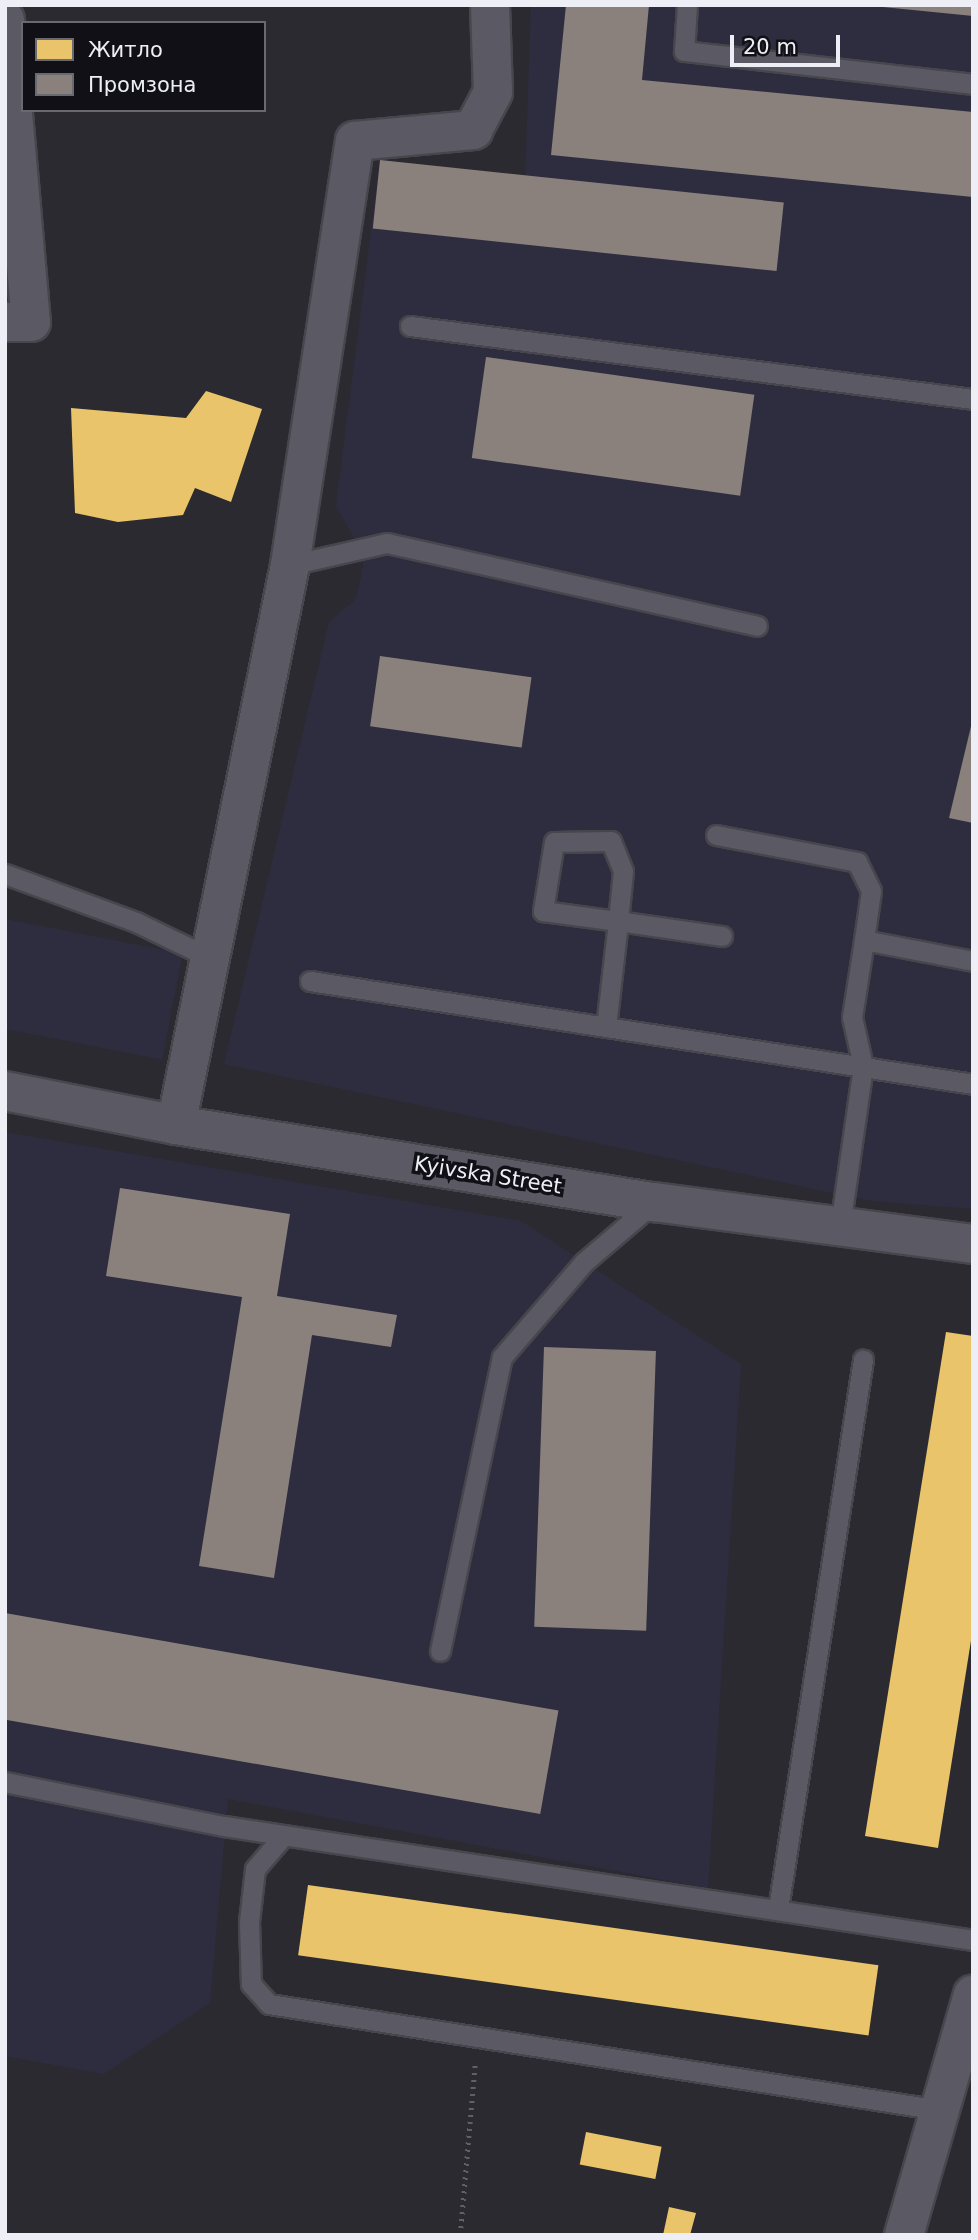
<!DOCTYPE html>
<html>
<head>
<meta charset="utf-8">
<style>
	body { margin:0 }
	#map { position:relative; width:978px; height:2240px; overflow:hidden; background:#2b2a31; font-family:"DejaVu Sans",sans-serif }
	div>[style] { position:absolute }
	[style*='--x'] { left:calc(var(--x)*1px); top:calc(var(--y)*1px); width:calc(var(--w)*1px); rotate:calc(var(--a)*1deg) }
	.built>* { inset:0; background:#2e2d3f; transform-origin:0 0 }
	.homes>* { inset:0; background:#e9c46a; transform-origin:0 0 }
	.industry>* { inset:0; background:#8a817c; transform-origin:0 0 }
	.path>* { height:4.5px; margin-top:-2.25px; transform-origin:0; background:repeating-linear-gradient(90deg,#606067 0 2px,transparent 0 7px) }
	.roads { filter:drop-shadow(2px 0 #47464c) drop-shadow(-2px 0 #47464c) drop-shadow(0 2px #47464c) drop-shadow(0 -2px #47464c) }
	.lane>* { height:19px; margin:-9.5px; padding:0 9.5px; transform-origin:9.5px; border-radius:9.5px; background:#5b5a64 }
	.street>* { height:38px; margin:-19px; padding:0 19px; transform-origin:19px; border-radius:19px; background:#5b5a64 }
	span { translate:-50% -50%; white-space:nowrap; text-align:center; line-height:1.15; -webkit-text-stroke:7px #111016; paint-order:stroke }
	.street-label { font-size:21px; color:#eeeef7 }
	.frame { position:absolute; inset:0; border:7px solid #eeeef7; pointer-events:none }
	.legend { position:absolute; left:21px; top:21px; width:245px; height:91px; box-sizing:border-box; background:#111016; border:2px solid #696970; margin:0; padding:9px 12px; list-style:none; font-size:21px; color:#eeeef7 }
	.legend li { display:flex; align-items:center; gap:14px; height:35px }
	.legend b { width:35px; border:2px solid #696970 }
	.scale { position:absolute; left:730px; top:35px; width:110px; height:32px; box-sizing:border-box; border:4px solid #eeeef7; border-top:0; padding-left:9px; font-size:21px; line-height:24px; white-space:nowrap; color:#eeeef7; -webkit-text-stroke:5px #111016; paint-order:stroke }
</style>
</head>
<body>
<div id="map">
	<div class="built">
		<div style="clip-path:polygon(531px 5px,973px 5px,973px 1209px,871px 1201px,224px 1064px,329px 622px,356px 599px,363px 567px,361px 550px,336px 506px,380px 160px,525px 178px)"></div>
		<div style="left:5px;top:919px;width:181px;height:108px;rotate:11deg"></div>
		<div style="clip-path:polygon(5px 1132px,521px 1221px,741px 1364px,708px 1888px,228px 1799px,210px 2003px,104px 2074px,5px 2056px)"></div>
	</div>
	<div class="homes">
		<div style="clip-path:polygon(206px 391px,262px 409px,231px 502px,195px 488px,183px 515px,118px 522px,75px 513px,71px 408px,186px 418px)"></div>
		<div style="clip-path:polygon(946px 1332px,973px 1336px,973px 1628px,938px 1848px,865px 1836px)"></div>
		<div style="left:308px;top:1885px;width:576px;height:71px;rotate:8deg"></div>
		<div style="left:586px;top:2132px;width:77px;height:33px;rotate:11deg"></div>
		<div style="clip-path:polygon(669px 2207px,696px 2213px,690px 2235px,663px 2235px)"></div>
	</div>
	<div class="industry">
		<div style="clip-path:polygon(566px 5px,649px 5px,642px 80px,973px 112px,973px 197px,551px 155px)"></div>
		<div style="clip-path:polygon(883px 5px,973px 5px,973px 16px,883px 7px)"></div>
		<div style="left:380px;top:160px;width:406px;height:69px;rotate:6deg"></div>
		<div style="left:486px;top:357px;width:271px;height:102px;rotate:8deg"></div>
		<div style="left:380px;top:656px;width:153px;height:71px;rotate:8deg"></div>
		<div style="clip-path:polygon(973px 718px,973px 823px,949px 818px)"></div>
		<div style="clip-path:polygon(120px 1188px,290px 1214px,277px 1296px,397px 1315px,391px 1347px,312px 1335px,274px 1578px,199px 1566px,242px 1297px,106px 1276px)"></div>
		<div style="left:544px;top:1347px;width:112px;height:280px;rotate:2deg"></div>
		<div style="left:5px;top:1613px;width:562px;height:105px;rotate:10deg"></div>
	</div>
	<div class="path">
		<div style="--x:460;--y:2235;--w:171;--a:-85"></div>
	</div>
	<div class="roads">
		<div class="lane">
			<div style="--x:687;--y:5;--w:46;--a:93.7"></div>
			<div style="--x:684;--y:51;--w:291;--a:6.5"></div>
			<div style="--x:410;--y:326;--w:568;--a:7.39"></div>
			<div style="--x:290;--y:565;--w:99;--a:-12.8"></div>
			<div style="--x:387;--y:543;--w:379;--a:12.6"></div>
			<div style="--x:716;--y:835;--w:144;--a:10.8"></div>
			<div style="--x:857;--y:862;--w:32;--a:64"></div>
			<div style="--x:871;--y:891;--w:49;--a:98.1"></div>
			<div style="--x:5;--y:874;--w:140;--a:20.1"></div>
			<div style="--x:136;--y:922;--w:82;--a:25.9"></div>
			<div style="--x:310;--y:981;--w:671;--a:8.83"></div>
			<div style="--x:606;--y:1027;--w:107;--a:-83.5"></div>
			<div style="--x:618;--y:921;--w:50;--a:-84.3"></div>
			<div style="--x:623;--y:871;--w:32;--a:-112"></div>
			<div style="--x:611;--y:841;--w:57;--a:179"></div>
			<div style="--x:554;--y:842;--w:70;--a:99.1"></div>
			<div style="--x:543;--y:911;--w:76;--a:7.6"></div>
			<div style="--x:618;--y:921;--w:105;--a:8.2"></div>
			<div style="--x:840;--y:1226;--w:162;--a:-81.8"></div>
			<div style="--x:863;--y:1066;--w:50;--a:-102.7"></div>
			<div style="--x:852;--y:1017;--w:78;--a:-81.1"></div>
			<div style="--x:864;--y:940;--w:111;--a:10.9"></div>
			<div style="--x:440;--y:1651;--w:300;--a:-78.1"></div>
			<div style="--x:502;--y:1357;--w:125;--a:-49.2"></div>
			<div style="--x:584;--y:1262;--w:91;--a:-40.5"></div>
			<div style="--x:5;--y:1782;--w:223;--a:11.4"></div>
			<div style="--x:224;--y:1826;--w:758;--a:8.65"></div>
			<div style="--x:284;--y:1835;--w:45;--a:130.5"></div>
			<div style="--x:255;--y:1869;--w:53;--a:96.5"></div>
			<div style="--x:249;--y:1922;--w:62;--a:88.2"></div>
			<div style="--x:251;--y:1984;--w:27;--a:48"></div>
			<div style="--x:269;--y:2004;--w:679;--a:8.98"></div>
			<div style="--x:778;--y:1909;--w:556;--a:-81.2"></div>
		</div>
		<div class="street">
			<div style="--x:5;--y:20;--w:303;--a:85.1"></div>
			<div style="--x:31;--y:322;--w:26;--a:180"></div>
			<div style="--x:5;--y:1091;--w:174;--a:11.2"></div>
			<div style="--x:176;--y:1125;--w:484;--a:9.2"></div>
			<div style="--x:654;--y:1202;--w:322;--a:7.5"></div>
			<div style="--x:176;--y:1125;--w:571;--a:-78.49"></div>
			<div style="--x:290;--y:565;--w:429;--a:-81.3"></div>
			<div style="--x:355;--y:141;--w:119;--a:-5.3"></div>
			<div style="--x:473;--y:130;--w:43;--a:-62.2"></div>
			<div style="--x:493;--y:92;--w:87;--a:-92"></div>
			<div style="--x:904;--y:2235;--w:250;--a:-74"></div>
		</div>
	</div>
	<div class="street-label">
		<span style="left:488px;top:1175px;rotate:9deg">Kyivska Street</span>
	</div>
	<div class="frame"></div>
	<ul class="legend">
	<li><b style="height:19px;background:#e9c46a"></b>Житло</li>
	<li><b style="height:19px;background:#8a817c"></b>Промзона</li>
	</ul>
	<div class="scale">20 m</div>
</div>
</body>
</html>
